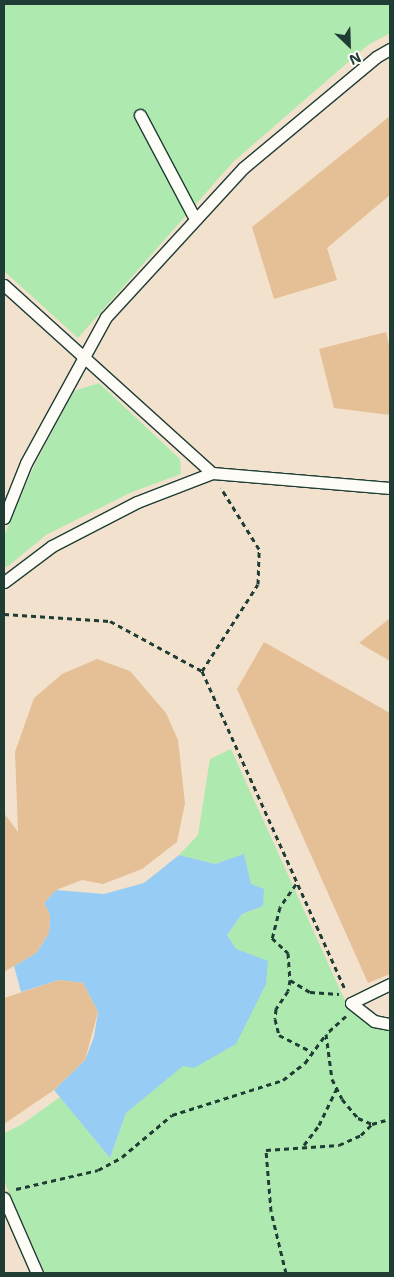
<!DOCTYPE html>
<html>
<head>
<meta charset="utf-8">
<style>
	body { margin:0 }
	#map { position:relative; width:394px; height:1277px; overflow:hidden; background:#f8f0e4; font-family:"Shantell Sans",sans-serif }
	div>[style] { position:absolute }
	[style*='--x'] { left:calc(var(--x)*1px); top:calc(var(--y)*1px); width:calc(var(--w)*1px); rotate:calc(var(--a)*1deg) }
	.built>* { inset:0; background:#f2e2cd; transform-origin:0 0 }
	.green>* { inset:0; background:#aee9af }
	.water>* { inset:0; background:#97ccf5 }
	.building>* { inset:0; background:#e5c096 }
	.path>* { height:3px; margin-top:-1.5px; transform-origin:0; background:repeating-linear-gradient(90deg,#1f3d34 0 5px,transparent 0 9px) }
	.roads { filter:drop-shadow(1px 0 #1f3d34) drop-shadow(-1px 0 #1f3d34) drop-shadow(0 1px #1f3d34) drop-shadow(0 -1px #1f3d34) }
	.lane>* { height:11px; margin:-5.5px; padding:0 5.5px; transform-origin:5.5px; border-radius:5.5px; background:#fdfcf7 }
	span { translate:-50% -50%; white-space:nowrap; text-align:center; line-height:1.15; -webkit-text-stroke:4.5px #fdfcf7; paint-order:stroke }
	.frame { position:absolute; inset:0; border:5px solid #1f3d34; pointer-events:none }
	.north { position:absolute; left:324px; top:20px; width:50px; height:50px; -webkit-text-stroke:4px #fdfcf7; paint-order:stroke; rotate:156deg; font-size:14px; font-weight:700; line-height:20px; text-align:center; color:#1f3d34 }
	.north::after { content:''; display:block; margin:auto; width:18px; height:22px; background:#1f3d34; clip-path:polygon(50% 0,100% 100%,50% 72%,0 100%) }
</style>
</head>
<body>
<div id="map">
	<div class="built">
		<div style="left:4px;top:4px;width:386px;height:1269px"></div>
	</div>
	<div class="green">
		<div style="clip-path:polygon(4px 4px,390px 4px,390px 33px,368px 45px,233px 162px,78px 338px,4px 271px)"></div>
		<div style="clip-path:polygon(99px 383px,180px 459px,181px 474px,132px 492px,46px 535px,7px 567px,4px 565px,4px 536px,34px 466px,74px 391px)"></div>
		<div style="clip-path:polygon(231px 749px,347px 1005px,390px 1029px,390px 1273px,45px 1273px,4px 1181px,4px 1133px,21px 1125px,60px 1097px,110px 1158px,126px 1113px,183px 1065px,236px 949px,227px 935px,242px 914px,263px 906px,251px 884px,244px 855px,215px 864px,179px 855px,198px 835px,210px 759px)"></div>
	</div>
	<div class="water">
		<div style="clip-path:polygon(244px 854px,251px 884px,264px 889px,263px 906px,242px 914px,227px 935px,236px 949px,268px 961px,266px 984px,236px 1044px,194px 1068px,183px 1066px,126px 1113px,110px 1158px,54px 1090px,85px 1060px,94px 1037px,98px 1012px,83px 983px,59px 980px,21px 992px,14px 966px,36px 953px,49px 933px,50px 915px,44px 903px,56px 890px,104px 894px,144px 883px,179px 855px,215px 864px)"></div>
	</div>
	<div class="building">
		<div style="clip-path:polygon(390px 116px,390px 195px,327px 248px,337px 280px,274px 299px,252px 227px)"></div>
		<div style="clip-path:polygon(386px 332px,390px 349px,390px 415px,334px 408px,319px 349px)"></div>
		<div style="clip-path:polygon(390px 618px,390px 661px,359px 643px)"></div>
		<div style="clip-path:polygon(264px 642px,390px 713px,390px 974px,368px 983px,237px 689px)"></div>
		<div style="clip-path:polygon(97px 659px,130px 671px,166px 713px,178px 740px,185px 803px,177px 842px,142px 869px,103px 884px,82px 880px,56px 890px,44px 903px,50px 915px,49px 933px,36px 953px,4px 972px,4px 813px,18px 832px,15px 752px,34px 698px,62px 674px)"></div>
		<div style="clip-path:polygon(59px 980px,83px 983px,98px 1012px,85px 1060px,54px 1090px,4px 1124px,4px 998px)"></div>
	</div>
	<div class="path">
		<div style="--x:4;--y:614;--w:106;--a:3.8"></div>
		<div style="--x:110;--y:621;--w:105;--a:28.5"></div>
		<div style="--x:202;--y:671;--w:103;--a:-57.2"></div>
		<div style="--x:258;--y:584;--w:35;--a:-88"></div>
		<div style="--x:259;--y:549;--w:72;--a:-121.9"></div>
		<div style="--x:202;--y:671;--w:349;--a:65.8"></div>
		<div style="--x:296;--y:884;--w:28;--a:125"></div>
		<div style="--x:280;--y:907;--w:32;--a:104"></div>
		<div style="--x:272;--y:938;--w:22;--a:43"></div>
		<div style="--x:288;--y:953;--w:27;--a:86"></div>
		<div style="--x:290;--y:980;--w:11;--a:100"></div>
		<div style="--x:288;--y:991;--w:22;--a:124"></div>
		<div style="--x:276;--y:1009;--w:10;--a:96"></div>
		<div style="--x:275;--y:1019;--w:16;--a:76"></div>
		<div style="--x:279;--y:1035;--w:37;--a:27"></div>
		<div style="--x:290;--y:980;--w:23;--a:31"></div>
		<div style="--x:310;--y:992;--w:29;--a:4"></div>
		<div style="--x:346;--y:1016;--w:27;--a:138"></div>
		<div style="--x:326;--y:1034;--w:45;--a:82.4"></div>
		<div style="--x:332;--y:1079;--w:22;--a:63"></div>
		<div style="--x:342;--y:1099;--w:25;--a:50"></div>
		<div style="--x:358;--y:1118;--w:15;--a:23"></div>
		<div style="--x:304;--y:1145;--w:25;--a:-53"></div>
		<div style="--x:319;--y:1125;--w:41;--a:-64.1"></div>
		<div style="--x:16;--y:1189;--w:84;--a:-13"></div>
		<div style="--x:98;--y:1170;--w:27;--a:-28"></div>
		<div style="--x:122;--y:1157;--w:65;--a:-40"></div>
		<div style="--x:172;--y:1115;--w:116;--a:-17.5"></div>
		<div style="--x:283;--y:1080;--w:28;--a:-38"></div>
		<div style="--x:305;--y:1063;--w:36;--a:-54"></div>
		<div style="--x:286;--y:1273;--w:64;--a:-103.6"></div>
		<div style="--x:271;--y:1211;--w:61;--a:-94.7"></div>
		<div style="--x:266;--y:1150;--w:73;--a:-3.9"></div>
		<div style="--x:339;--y:1145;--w:24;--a:-24"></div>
		<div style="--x:361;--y:1135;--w:16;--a:-45"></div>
		<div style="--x:372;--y:1124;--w:19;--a:-16"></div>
	</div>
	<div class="roads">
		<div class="lane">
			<div style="--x:140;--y:115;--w:118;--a:62.1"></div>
			<div style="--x:4;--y:285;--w:280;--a:42.1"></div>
			<div style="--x:212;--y:473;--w:80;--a:158.9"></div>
			<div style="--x:137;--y:502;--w:96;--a:152.6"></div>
			<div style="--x:52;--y:546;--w:60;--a:143.1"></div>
			<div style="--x:212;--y:473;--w:179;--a:4.8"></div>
			<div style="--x:4;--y:518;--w:59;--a:-68.2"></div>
			<div style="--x:26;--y:463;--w:166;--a:-61.3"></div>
			<div style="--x:106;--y:317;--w:202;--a:-47.4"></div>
			<div style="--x:243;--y:168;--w:173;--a:-39.8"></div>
			<div style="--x:376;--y:57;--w:16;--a:-30"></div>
			<div style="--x:390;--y:984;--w:43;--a:154"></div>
			<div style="--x:351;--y:1003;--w:29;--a:38"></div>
			<div style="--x:374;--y:1021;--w:16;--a:11"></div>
			<div style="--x:4;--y:1198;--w:82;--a:66.3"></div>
		</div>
	</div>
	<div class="frame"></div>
	<div class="north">N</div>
</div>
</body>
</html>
